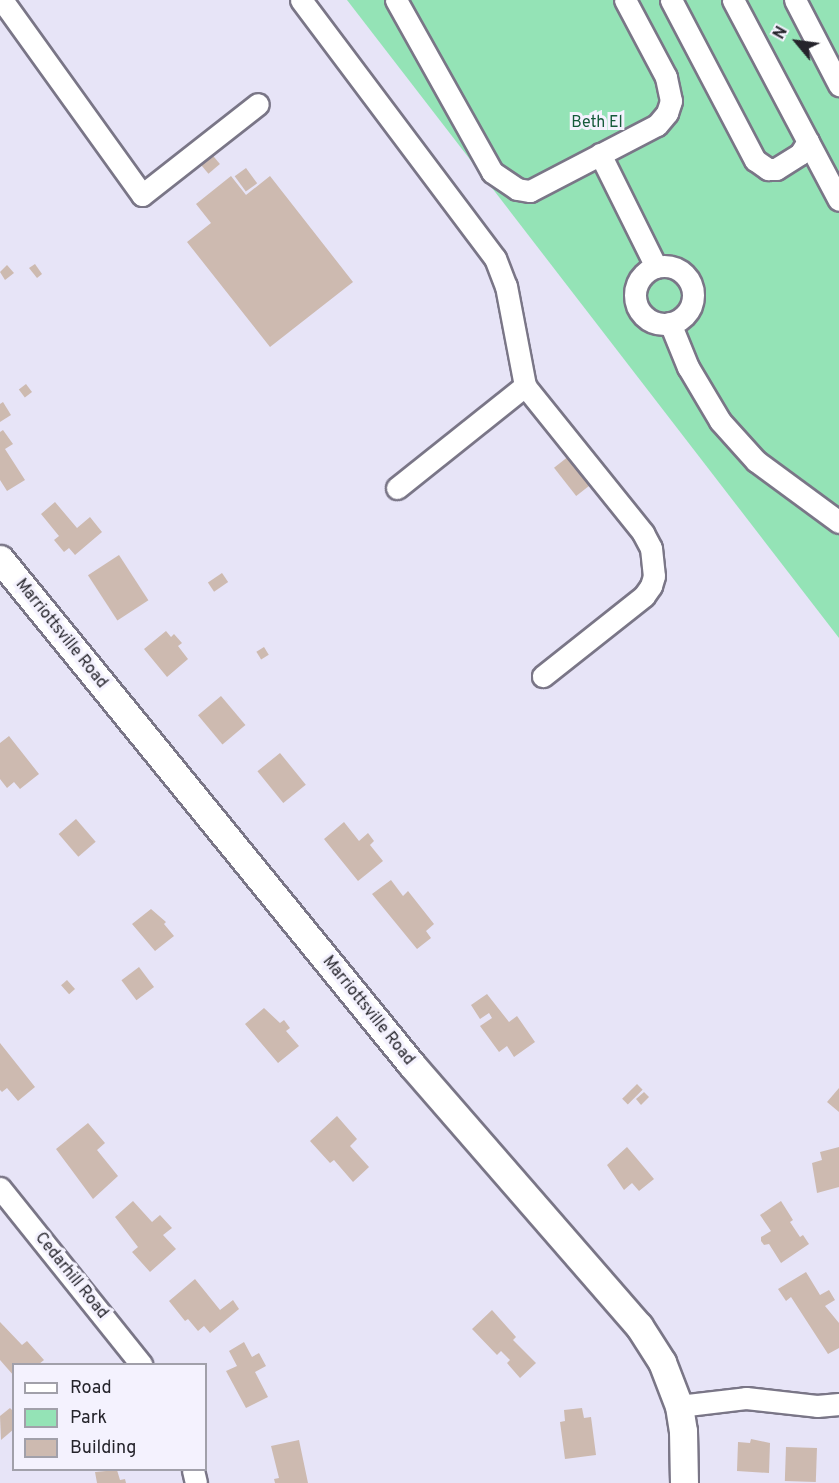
<!DOCTYPE html>
<html>
<head>
<meta charset="utf-8">
<style>
	body { margin:0 }
	#map { position:relative; width:839px; height:1483px; overflow:hidden; background:#e7e4f7; font-family:Overpass,sans-serif }
	div>[style] { position:absolute }
	[style*='--x'] { left:calc(var(--x)*1px); top:calc(var(--y)*1px); width:calc(var(--w)*1px); rotate:calc(var(--a)*1deg) }
	.green>* { inset:0; background:#94e3b6 }
	.building>* { inset:0; background:#cdbab0; transform-origin:0 0 }
	.roads { filter:drop-shadow(2px 0 #7a7687) drop-shadow(-2px 0 #7a7687) drop-shadow(0 2px #7a7687) drop-shadow(0 -2px #7a7687) }
	.minor>* { height:21px; margin:-10.5px; padding:0 10.5px; transform-origin:10.5px; border-radius:10.5px; background:#fff }
	.minor>.ring { margin:-10.5px; padding:0; box-sizing:content-box; background:none; border:21px solid #fff; border-radius:50% }
	.major>* { height:27px; margin:-13.5px; padding:0 13.5px; transform-origin:13.5px; border-radius:13.5px; background:#fff }
	span { translate:-50% -50%; white-space:nowrap; text-align:center; line-height:1.15; -webkit-text-stroke:6px #f4f2fe; paint-order:stroke }
	.park-label { font-size:16px; color:#155a3a }
	.street-label { font-size:16px; color:#25242b }
	.legend { position:absolute; left:12px; top:1363px; width:195px; height:108px; box-sizing:border-box; background:#f4f2fe; border:2px solid #a1a0aa; margin:0; padding:8px 10px; list-style:none; font-size:18px; color:#25242b }
	.legend li { display:flex; align-items:center; gap:12px; height:30px }
	.legend b { width:30px; border:2px solid #a1a0aa }
	.north { position:absolute; left:767px; top:12px; width:60px; height:60px; -webkit-text-stroke:4px #f4f2fe; paint-order:stroke; rotate:299deg; font-size:16px; font-weight:700; line-height:24px; text-align:center; color:#25242b }
	.north::after { content:''; display:block; margin:auto; width:21px; height:27px; background:#25242b; clip-path:polygon(50% 0,100% 100%,50% 72%,0 100%) }
</style>
</head>
<body>
<div id="map">
	<div class="green">
		<div style="clip-path:polygon(347px 0,839px 0,839px 638px)"></div>
	</div>
	<div class="building">
		<div style="left:209px;top:151px;width:17px;height:15px;rotate:50deg"></div>
		<div style="left:246px;top:168px;width:19px;height:14px;rotate:54deg"></div>
		<div style="clip-path:polygon(231px 176px,246px 195px,270px 176px,353px 282px,270px 347px,187px 242px,211px 223px,196px 204px)"></div>
		<div style="clip-path:polygon(35px 264px,42px 274px,37px 278px,29px 268px)"></div>
		<div style="clip-path:polygon(7px 265px,14px 273px,5px 280px,0 272px)"></div>
		<div style="left:26px;top:384px;width:10px;height:9px;rotate:53deg"></div>
		<div style="clip-path:polygon(3px 402px,11px 415px,0 422px,0 404px)"></div>
		<div style="clip-path:polygon(3px 430px,13px 444px,5px 449px,25px 480px,7px 491px,0 480px,0 432px)"></div>
		<div style="left:569px;top:456px;width:36px;height:19px;rotate:52deg"></div>
		<div style="clip-path:polygon(55px 502px,77px 528px,90px 517px,102px 532px,75px 555px,69px 548px,64px 552px,54px 540px,59px 536px,41px 514px)"></div>
		<div style="left:119px;top:555px;width:54px;height:37px;rotate:57deg"></div>
		<div style="left:222px;top:573px;width:11px;height:17px;rotate:56deg"></div>
		<div style="clip-path:polygon(166px 631px,171px 637px,174px 634px,182px 643px,178px 646px,188px 659px,167px 677px,144px 649px)"></div>
		<div style="left:264px;top:647px;width:9px;height:9px;rotate:58deg"></div>
		<div style="left:221px;top:696px;width:38px;height:30px;rotate:50deg"></div>
		<div style="clip-path:polygon(9px 736px,39px 774px,20px 789px,14px 782px,7px 788px,0 779px,0 743px)"></div>
		<div style="left:280px;top:753px;width:41px;height:29px;rotate:51deg"></div>
		<div style="left:76px;top:819px;width:30px;height:23px;rotate:49deg"></div>
		<div style="clip-path:polygon(344px 822px,359px 841px,368px 833px,374px 841px,370px 845px,383px 861px,358px 881px,324px 839px)"></div>
		<div style="clip-path:polygon(391px 880px,403px 896px,408px 891px,434px 924px,426px 931px,431px 938px,417px 949px,372px 894px)"></div>
		<div style="clip-path:polygon(151px 909px,166px 922px,164px 924px,174px 936px,155px 951px,132px 924px)"></div>
		<div style="left:139px;top:967px;width:25px;height:22px;rotate:53deg"></div>
		<div style="left:67px;top:980px;width:12px;height:8px;rotate:48deg"></div>
		<div style="clip-path:polygon(487px 994px,509px 1022px,517px 1016px,535px 1042px,514px 1057px,507px 1046px,499px 1052px,480px 1026px,492px 1018px,489px 1013px,480px 1019px,471px 1005px)"></div>
		<div style="clip-path:polygon(264px 1008px,280px 1023px,284px 1020px,290px 1028px,286px 1031px,299px 1046px,278px 1063px,245px 1024px)"></div>
		<div style="clip-path:polygon(0 1043px,35px 1087px,18px 1101px,7px 1088px,2px 1092px,0 1090px)"></div>
		<div style="left:637px;top:1084px;width:8px;height:21px;rotate:45deg"></div>
		<div style="clip-path:polygon(839px 1088px,839px 1112px,827px 1102px)"></div>
		<div style="clip-path:polygon(644px 1092px,649px 1097px,641px 1105px,636px 1099px)"></div>
		<div style="clip-path:polygon(337px 1116px,357px 1139px,350px 1146px,369px 1167px,353px 1182px,334px 1160px,330px 1163px,310px 1141px)"></div>
		<div style="clip-path:polygon(88px 1123px,105px 1143px,97px 1150px,118px 1176px,93px 1199px,56px 1149px)"></div>
		<div style="clip-path:polygon(627px 1147px,654px 1179px,639px 1191px,632px 1183px,624px 1190px,607px 1165px)"></div>
		<div style="clip-path:polygon(839px 1147px,839px 1187px,817px 1193px,812px 1163px,822px 1160px,820px 1152px)"></div>
		<div style="clip-path:polygon(133px 1201px,152px 1222px,160px 1215px,172px 1228px,163px 1235px,176px 1249px,150px 1272px,132px 1252px,138px 1247px,115px 1217px)"></div>
		<div style="clip-path:polygon(781px 1201px,793px 1220px,790px 1222px,800px 1237px,803px 1235px,809px 1244px,781px 1263px,769px 1244px,764px 1245px,761px 1241px,761px 1237px,771px 1231px,760px 1215px)"></div>
		<div style="clip-path:polygon(806px 1272px,820px 1295px,829px 1290px,835px 1300px,825px 1306px,839px 1323px,839px 1348px,828px 1354px,791px 1297px,786px 1301px,778px 1289px)"></div>
		<div style="clip-path:polygon(195px 1279px,220px 1310px,233px 1300px,239px 1309px,210px 1333px,204px 1326px,198px 1331px,188px 1319px,185px 1321px,169px 1301px)"></div>
		<div style="clip-path:polygon(492px 1310px,516px 1337px,513px 1340px,536px 1363px,520px 1378px,507px 1363px,510px 1360px,501px 1351px,497px 1355px,472px 1329px)"></div>
		<div style="clip-path:polygon(0 1322px,22px 1345px,27px 1341px,44px 1360px,39px 1364px,14px 1364px,14px 1376px,0 1360px)"></div>
		<div style="clip-path:polygon(244px 1342px,252px 1357px,259px 1353px,266px 1366px,255px 1372px,268px 1397px,246px 1408px,226px 1371px,237px 1366px,229px 1351px)"></div>
		<div style="clip-path:polygon(10px 1408px,14px 1412px,14px 1429px,1px 1440px,0 1416px)"></div>
		<div style="clip-path:polygon(582px 1408px,584px 1418px,591px 1417px,596px 1455px,565px 1459px,560px 1422px,565px 1421px,564px 1410px)"></div>
		<div style="clip-path:polygon(751px 1439px,770px 1443px,769px 1473px,737px 1471px,738px 1442px,750px 1443px)"></div>
		<div style="clip-path:polygon(299px 1440px,308px 1483px,275px 1483px,274px 1479px,279px 1478px,271px 1446px)"></div>
		<div style="left:786px;top:1447px;width:31px;height:34px;rotate:2deg"></div>
		<div style="clip-path:polygon(117px 1470px,120px 1480px,125px 1479px,126px 1483px,97px 1483px,95px 1472px)"></div>
	</div>
	<div class="roads">
		<div class="minor">
			<div style="--x:2;--y:0;--w:240;--a:54.3"></div>
			<div style="--x:142;--y:195;--w:147;--a:-38.1"></div>
			<div style="--x:301;--y:0;--w:323;--a:53.1"></div>
			<div style="--x:495;--y:258;--w:30;--a:69"></div>
			<div style="--x:506;--y:286;--w:102;--a:79.2"></div>
			<div style="--x:525;--y:386;--w:189;--a:51.2"></div>
			<div style="--x:643;--y:533;--w:17;--a:62"></div>
			<div style="--x:651;--y:548;--w:28;--a:84"></div>
			<div style="--x:654;--y:576;--w:10;--a:107"></div>
			<div style="--x:651;--y:586;--w:12;--a:125"></div>
			<div style="--x:644;--y:596;--w:129;--a:141.6"></div>
			<div style="--x:396;--y:0;--w:197;--a:60.8"></div>
			<div style="--x:492;--y:172;--w:30;--a:34"></div>
			<div style="--x:517;--y:189;--w:13;--a:9"></div>
			<div style="--x:530;--y:191;--w:143;--a:-27.5"></div>
			<div style="--x:657;--y:125;--w:16;--a:-50"></div>
			<div style="--x:667;--y:113;--w:13;--a:-72"></div>
			<div style="--x:671;--y:101;--w:25;--a:-102"></div>
			<div style="--x:666;--y:77;--w:87;--a:-118"></div>
			<div style="--x:671;--y:0;--w:181;--a:62.3"></div>
			<div style="--x:755;--y:160;--w:16;--a:35"></div>
			<div style="--x:768;--y:169;--w:8;--a:0"></div>
			<div style="--x:776;--y:169;--w:28;--a:-32"></div>
			<div style="--x:800;--y:154;--w:15;--a:-58"></div>
			<div style="--x:733;--y:0;--w:226;--a:62.1"></div>
			<div style="--x:795;--y:0;--w:96;--a:62.6"></div>
			<div style="--x:600;--y:154;--w:126;--a:63.6"></div>
			<div class="ring" style="left:635px;top:266px;width:37px;height:37px"></div>
			<div style="--x:670;--y:323;--w:48;--a:67.8"></div>
			<div style="--x:688;--y:367;--w:63;--a:59.3"></div>
			<div style="--x:720;--y:421;--w:54;--a:48"></div>
			<div style="--x:756;--y:461;--w:103;--a:36.3"></div>
			<div style="--x:397;--y:488;--w:164;--a:-38.6"></div>
			<div style="--x:0;--y:1188;--w:226;--a:51.3"></div>
			<div style="--x:679;--y:1406;--w:67;--a:-6.8"></div>
			<div style="--x:746;--y:1398;--w:71;--a:6.4"></div>
			<div style="--x:817;--y:1406;--w:22;--a:-5"></div>
			<div style="--x:193;--y:1470;--w:13;--a:77"></div>
		</div>
		<div class="major">
			<div style="--x:0;--y:559;--w:653;--a:50.85"></div>
			<div style="--x:412;--y:1065;--w:346;--a:49"></div>
			<div style="--x:639;--y:1326;--w:43;--a:57.4"></div>
			<div style="--x:662;--y:1362;--w:47;--a:68.9"></div>
			<div style="--x:679;--y:1406;--w:25;--a:81"></div>
			<div style="--x:683;--y:1431;--w:52;--a:88.9"></div>
		</div>
	</div>
	<div class="park-label">
		<span style="left:597px;top:123px">Beth El</span>
	</div>
	<div class="street-label">
		<span style="left:61px;top:634px;rotate:51deg">Marriottsville Road</span>
		<span style="left:368px;top:1011px;rotate:51deg">Marriottsville Road</span>
		<span style="left:71px;top:1276px;rotate:51deg">Cedarhill Road</span>
	</div>
	<ul class="legend">
	<li><b style="height:8px;background:#fff"></b>Road</li>
	<li><b style="height:16px;background:#94e3b6"></b>Park</li>
	<li><b style="height:16px;background:#cdbab0"></b>Building</li>
	</ul>
	<div class="north">N</div>
</div>
</body>
</html>
